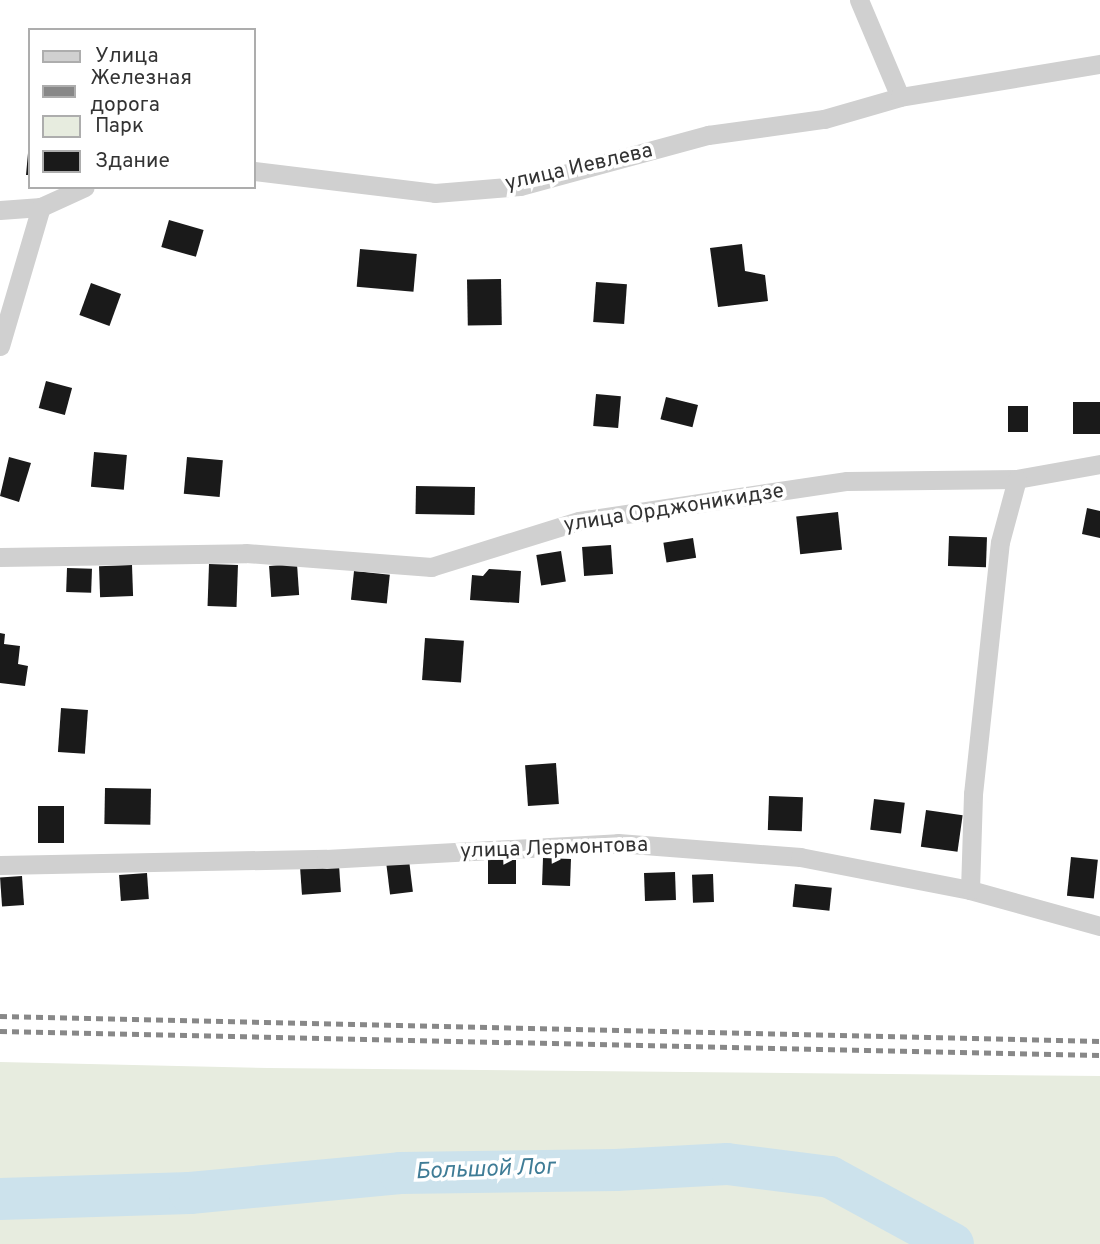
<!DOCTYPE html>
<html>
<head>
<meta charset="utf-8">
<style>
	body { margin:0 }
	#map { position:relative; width:1100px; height:1244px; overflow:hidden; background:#fff; font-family:Overpass,sans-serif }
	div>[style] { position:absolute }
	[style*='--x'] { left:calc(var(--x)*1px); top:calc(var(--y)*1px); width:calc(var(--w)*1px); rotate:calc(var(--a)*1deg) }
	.green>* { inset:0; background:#e7ecdf }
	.river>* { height:42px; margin:-21px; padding:0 21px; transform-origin:21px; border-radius:21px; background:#cce2ec }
	.building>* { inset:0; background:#1a1a1a; transform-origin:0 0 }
	.minor>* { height:19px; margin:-9.5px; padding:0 9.5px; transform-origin:9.5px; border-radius:9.5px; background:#d0d0d0 }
	.rail>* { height:5px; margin-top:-2.5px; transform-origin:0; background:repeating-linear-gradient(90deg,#888 0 7px,transparent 0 12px) }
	span { translate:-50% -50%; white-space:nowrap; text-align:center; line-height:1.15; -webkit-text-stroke:7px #fff; paint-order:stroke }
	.street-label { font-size:21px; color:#333 }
	.water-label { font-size:23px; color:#3f7c96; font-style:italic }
	.legend { position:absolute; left:28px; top:28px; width:228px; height:161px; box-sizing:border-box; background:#fff; border:2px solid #adadad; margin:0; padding:9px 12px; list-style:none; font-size:21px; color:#333 }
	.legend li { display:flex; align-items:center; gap:14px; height:35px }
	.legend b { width:35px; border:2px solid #adadad }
</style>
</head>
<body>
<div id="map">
	<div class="green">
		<div style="clip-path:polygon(0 1062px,268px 1068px,1100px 1076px,1100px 1244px,0 1244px)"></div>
	</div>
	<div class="river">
		<div style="--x:0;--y:1199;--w:190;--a:-1.8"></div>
		<div style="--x:190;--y:1193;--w:211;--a:-5.4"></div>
		<div style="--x:400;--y:1173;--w:216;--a:-0.8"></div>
		<div style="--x:616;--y:1170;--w:111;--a:-3.1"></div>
		<div style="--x:727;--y:1164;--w:104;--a:7.2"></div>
		<div style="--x:830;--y:1177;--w:140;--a:28.6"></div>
	</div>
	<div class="building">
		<div style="clip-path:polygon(28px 153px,30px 154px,30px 175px,26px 175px)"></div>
		<div style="left:169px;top:220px;width:36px;height:28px;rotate:16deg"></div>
		<div style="clip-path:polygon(742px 244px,745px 271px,765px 275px,768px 301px,718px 307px,710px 248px)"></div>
		<div style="left:360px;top:249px;width:57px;height:38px;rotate:5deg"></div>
		<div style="left:501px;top:279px;width:46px;height:34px;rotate:89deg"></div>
		<div style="left:596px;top:282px;width:31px;height:40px;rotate:4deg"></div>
		<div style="left:91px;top:283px;width:32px;height:34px;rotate:20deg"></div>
		<div style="left:46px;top:381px;width:27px;height:28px;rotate:15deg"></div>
		<div style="left:596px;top:394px;width:25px;height:32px;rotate:5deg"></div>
		<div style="left:666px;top:397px;width:33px;height:23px;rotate:14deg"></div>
		<div style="left:1073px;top:402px;width:27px;height:32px"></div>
		<div style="left:1008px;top:406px;width:20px;height:26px"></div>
		<div style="left:94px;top:452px;width:33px;height:35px;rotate:5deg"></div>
		<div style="clip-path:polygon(9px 457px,31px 463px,19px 502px,0 496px)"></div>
		<div style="left:187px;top:457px;width:36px;height:37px;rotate:5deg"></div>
		<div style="left:416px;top:486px;width:59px;height:28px;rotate:1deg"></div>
		<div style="clip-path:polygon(1087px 508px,1100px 511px,1100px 538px,1082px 534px)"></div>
		<div style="left:838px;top:512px;width:38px;height:42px;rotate:84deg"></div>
		<div style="left:949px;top:536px;width:38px;height:30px;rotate:2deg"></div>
		<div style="left:693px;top:538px;width:20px;height:30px;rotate:81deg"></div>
		<div style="left:611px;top:545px;width:29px;height:29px;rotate:86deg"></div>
		<div style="left:561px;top:551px;width:31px;height:25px;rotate:81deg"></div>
		<div style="left:209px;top:564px;width:29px;height:42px;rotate:2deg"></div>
		<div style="left:297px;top:564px;width:31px;height:28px;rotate:86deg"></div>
		<div style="left:132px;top:565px;width:31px;height:33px;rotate:88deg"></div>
		<div style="left:67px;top:568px;width:25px;height:24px;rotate:2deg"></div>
		<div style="clip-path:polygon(489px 569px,521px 571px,519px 603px,470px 600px,472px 575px,483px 576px)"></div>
		<div style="left:354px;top:571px;width:36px;height:29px;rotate:6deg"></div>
		<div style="clip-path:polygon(0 633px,5px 634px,4px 644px,20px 646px,18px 664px,28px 666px,25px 686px,0 683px)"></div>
		<div style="left:425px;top:638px;width:39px;height:42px;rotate:4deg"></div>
		<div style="left:61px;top:708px;width:27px;height:44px;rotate:4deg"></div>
		<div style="left:556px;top:763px;width:41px;height:31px;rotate:86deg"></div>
		<div style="left:105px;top:788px;width:46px;height:36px;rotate:1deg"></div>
		<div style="left:769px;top:796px;width:34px;height:34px;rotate:2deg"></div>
		<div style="left:874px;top:799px;width:31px;height:31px;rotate:7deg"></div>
		<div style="left:38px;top:806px;width:26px;height:37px"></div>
		<div style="left:926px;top:810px;width:37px;height:37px;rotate:8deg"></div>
		<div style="left:1071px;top:857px;width:27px;height:39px;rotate:6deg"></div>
		<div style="left:543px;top:858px;width:28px;height:27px;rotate:2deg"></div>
		<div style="left:409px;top:860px;width:32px;height:23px;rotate:83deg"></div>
		<div style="left:488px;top:860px;width:28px;height:24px"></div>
		<div style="left:339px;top:865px;width:27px;height:39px;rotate:86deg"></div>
		<div style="left:675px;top:872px;width:28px;height:31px;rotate:88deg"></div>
		<div style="left:147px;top:873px;width:26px;height:28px;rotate:86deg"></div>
		<div style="left:713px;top:874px;width:28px;height:21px;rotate:88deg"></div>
		<div style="left:22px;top:876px;width:29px;height:22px;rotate:86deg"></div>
		<div style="left:795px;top:884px;width:37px;height:23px;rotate:6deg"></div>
	</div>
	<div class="minor">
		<div style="--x:859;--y:0;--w:105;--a:67.1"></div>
		<div style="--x:254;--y:171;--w:182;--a:6.9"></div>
		<div style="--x:435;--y:193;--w:85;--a:-4.7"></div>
		<div style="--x:520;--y:186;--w:195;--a:-15.2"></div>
		<div style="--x:708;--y:135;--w:117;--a:-7.9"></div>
		<div style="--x:824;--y:119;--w:79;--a:-16.1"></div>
		<div style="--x:900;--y:97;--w:203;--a:-9.4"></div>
		<div style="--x:0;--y:210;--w:41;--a:-4.2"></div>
		<div style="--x:41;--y:207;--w:48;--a:-24.4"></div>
		<div style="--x:0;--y:346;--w:145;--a:-73.6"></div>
		<div style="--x:0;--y:557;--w:246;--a:-0.9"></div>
		<div style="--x:246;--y:553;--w:186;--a:4.3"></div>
		<div style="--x:431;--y:567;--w:155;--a:-17.3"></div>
		<div style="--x:579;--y:521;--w:271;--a:-8.5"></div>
		<div style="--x:847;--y:481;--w:170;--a:-0.7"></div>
		<div style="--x:1017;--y:479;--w:84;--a:-10.2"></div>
		<div style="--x:0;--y:865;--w:326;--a:-1.1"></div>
		<div style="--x:326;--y:859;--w:292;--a:-3.1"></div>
		<div style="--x:618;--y:843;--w:183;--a:4.4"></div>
		<div style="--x:800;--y:857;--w:173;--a:11"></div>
		<div style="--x:970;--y:890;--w:135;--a:15.5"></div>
		<div style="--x:970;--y:890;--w:96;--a:-88.2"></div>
		<div style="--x:973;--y:794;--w:253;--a:-83.9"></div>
		<div style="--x:1000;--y:542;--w:65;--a:-74.9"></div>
	</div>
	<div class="rail">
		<div style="--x:0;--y:1016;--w:1100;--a:1.3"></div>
		<div style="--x:0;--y:1031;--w:1100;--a:1.25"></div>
	</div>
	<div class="street-label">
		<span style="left:579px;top:168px;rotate:-13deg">улица Иевлева</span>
		<span style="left:674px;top:509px;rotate:-9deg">улица Орджоникидзе</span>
		<span style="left:554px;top:849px;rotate:-2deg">улица Лермонтова</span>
	</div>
	<div class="water-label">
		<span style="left:485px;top:1171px;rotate:-2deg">Большой Лог</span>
	</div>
	<ul class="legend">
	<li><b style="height:9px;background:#d0d0d0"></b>Улица</li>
	<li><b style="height:9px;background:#888"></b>Железная дорога</li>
	<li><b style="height:19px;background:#e7ecdf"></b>Парк</li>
	<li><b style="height:19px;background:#1a1a1a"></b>Здание</li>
	</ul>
</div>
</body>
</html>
